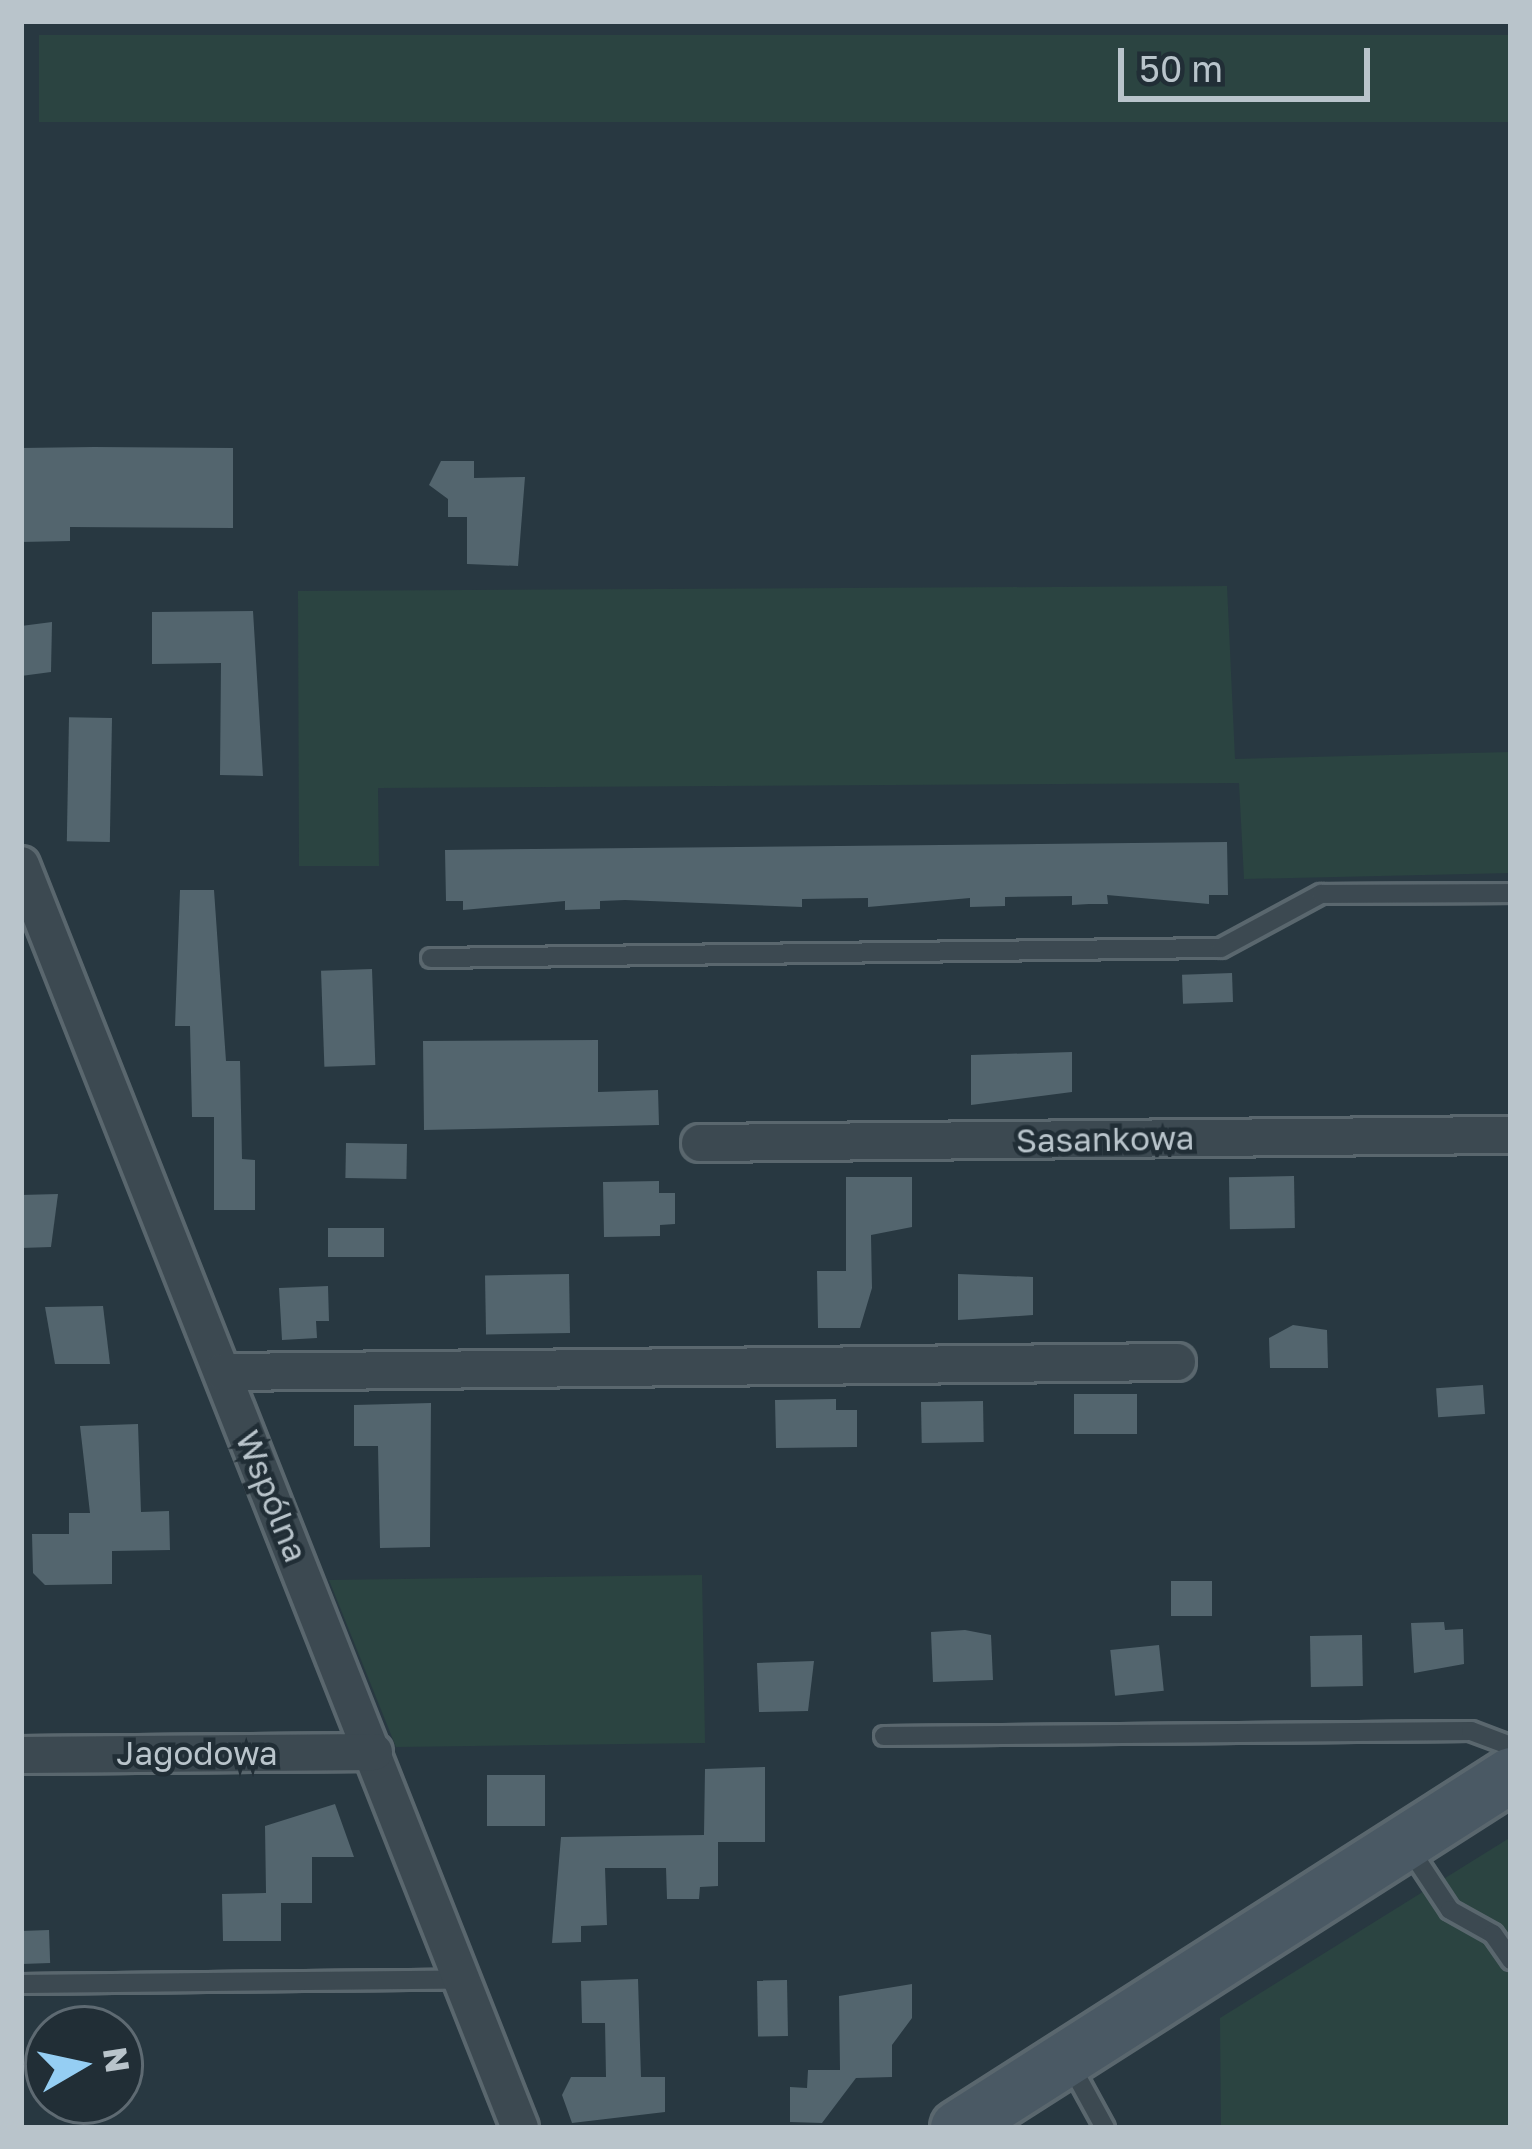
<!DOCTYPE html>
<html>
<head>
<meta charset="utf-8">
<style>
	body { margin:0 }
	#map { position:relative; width:1532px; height:2149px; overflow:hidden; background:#283841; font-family:"Golos Text",sans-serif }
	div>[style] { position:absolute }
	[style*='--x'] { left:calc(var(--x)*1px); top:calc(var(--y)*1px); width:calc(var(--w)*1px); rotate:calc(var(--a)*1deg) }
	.green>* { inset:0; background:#2b4441; transform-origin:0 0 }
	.building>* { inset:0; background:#53656e; transform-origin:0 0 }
	.roads { filter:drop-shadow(3px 0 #5a676e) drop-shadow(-3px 0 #5a676e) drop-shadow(0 3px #5a676e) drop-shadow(0 -3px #5a676e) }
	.lane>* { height:18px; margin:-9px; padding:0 9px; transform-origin:9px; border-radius:9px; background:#3c4951 }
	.street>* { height:36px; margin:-18px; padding:0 18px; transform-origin:18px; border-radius:18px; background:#3c4951 }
	.secondary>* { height:54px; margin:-27px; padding:0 27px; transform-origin:27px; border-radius:27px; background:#4a5964 }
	span { translate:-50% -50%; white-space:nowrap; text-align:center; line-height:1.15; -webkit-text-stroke:9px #212e36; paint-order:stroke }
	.street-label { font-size:33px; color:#b9c4cb }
	.frame { position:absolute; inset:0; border:24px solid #b9c4cb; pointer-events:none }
	.north { position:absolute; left:24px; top:2005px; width:120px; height:120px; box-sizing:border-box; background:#212e36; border:3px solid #5e6a72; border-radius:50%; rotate:81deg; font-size:33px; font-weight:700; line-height:48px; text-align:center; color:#b9c4cb }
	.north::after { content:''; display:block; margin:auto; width:42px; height:54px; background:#95cef3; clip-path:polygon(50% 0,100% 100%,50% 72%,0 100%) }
	.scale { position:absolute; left:1118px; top:48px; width:252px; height:54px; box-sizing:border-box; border:6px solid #b9c4cb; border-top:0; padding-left:15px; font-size:36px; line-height:42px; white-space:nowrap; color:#b9c4cb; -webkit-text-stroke:9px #212e36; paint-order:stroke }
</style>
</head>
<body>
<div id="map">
	<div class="green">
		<div style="left:1511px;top:35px;width:87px;height:1472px;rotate:90deg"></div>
		<div style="clip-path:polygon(1227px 586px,1235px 759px,1511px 752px,1511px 873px,1244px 879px,1239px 783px,378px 788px,379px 866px,299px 866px,298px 591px)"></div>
		<div style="clip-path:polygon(702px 1575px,705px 1743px,396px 1747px,329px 1580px)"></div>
		<div style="clip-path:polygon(1511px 1837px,1511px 2128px,1221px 2128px,1220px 2018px)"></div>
	</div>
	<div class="building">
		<div style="clip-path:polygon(94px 447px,233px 448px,233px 528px,70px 527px,70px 541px,21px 542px,21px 448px)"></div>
		<div style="clip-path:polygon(441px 461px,474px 461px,474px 478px,525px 477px,518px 566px,467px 564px,467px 517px,448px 517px,448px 499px,429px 485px)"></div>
		<div style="clip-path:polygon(253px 611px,263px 776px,220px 775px,221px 663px,152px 664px,152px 612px)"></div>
		<div style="clip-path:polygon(52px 622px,51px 672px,21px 676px,21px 626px)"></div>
		<div style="left:112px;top:718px;width:124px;height:43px;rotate:91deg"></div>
		<div style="clip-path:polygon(1227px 842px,1228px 895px,1209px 895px,1209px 904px,1107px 895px,1108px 904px,1089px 904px,1072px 905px,1072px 896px,1005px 897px,1005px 906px,970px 907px,970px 898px,868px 907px,868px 898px,802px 899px,802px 907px,625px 900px,600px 901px,600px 909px,565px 910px,565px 901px,463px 910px,463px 901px,446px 901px,445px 850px)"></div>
		<div style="clip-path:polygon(180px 890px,214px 890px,226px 1061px,240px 1061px,242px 1159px,255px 1160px,255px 1210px,214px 1210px,214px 1117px,192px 1117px,190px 1026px,175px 1026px)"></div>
		<div style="left:372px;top:969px;width:96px;height:51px;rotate:88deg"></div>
		<div style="left:1232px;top:973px;width:29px;height:50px;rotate:88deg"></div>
		<div style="clip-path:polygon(598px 1040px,598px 1092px,658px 1090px,659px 1125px,424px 1130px,423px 1041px)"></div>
		<div style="clip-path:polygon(1072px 1052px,1072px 1092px,971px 1105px,971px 1055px)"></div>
		<div style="left:346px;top:1143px;width:61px;height:35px;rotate:1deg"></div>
		<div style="left:1294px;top:1176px;width:52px;height:65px;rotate:89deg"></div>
		<div style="clip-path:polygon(846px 1177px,912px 1177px,912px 1227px,871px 1235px,872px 1288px,860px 1328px,818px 1328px,817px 1271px,846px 1271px)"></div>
		<div style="clip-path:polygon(659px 1181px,659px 1193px,675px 1193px,675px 1224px,660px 1225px,660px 1236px,604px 1237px,603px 1182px)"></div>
		<div style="clip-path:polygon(58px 1194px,51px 1247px,21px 1248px,21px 1195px)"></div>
		<div style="left:384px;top:1228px;width:29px;height:56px;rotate:90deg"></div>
		<div style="left:569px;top:1274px;width:59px;height:84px;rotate:89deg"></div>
		<div style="clip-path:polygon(958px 1274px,1033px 1277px,1033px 1315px,958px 1320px)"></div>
		<div style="clip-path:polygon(328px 1286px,329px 1321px,316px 1321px,317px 1338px,282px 1340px,279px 1288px)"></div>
		<div style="clip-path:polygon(103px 1306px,110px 1364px,55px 1364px,45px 1307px)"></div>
		<div style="clip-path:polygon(1293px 1325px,1327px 1330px,1328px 1368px,1270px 1368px,1269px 1338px)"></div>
		<div style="left:1483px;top:1385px;width:29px;height:47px;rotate:86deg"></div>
		<div style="left:1137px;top:1394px;width:40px;height:63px;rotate:90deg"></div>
		<div style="clip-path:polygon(836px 1399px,836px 1410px,857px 1410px,857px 1447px,776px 1448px,775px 1400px)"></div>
		<div style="left:983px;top:1401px;width:41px;height:62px;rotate:89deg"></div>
		<div style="clip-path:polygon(431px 1403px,430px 1547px,380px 1548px,378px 1446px,354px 1446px,354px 1405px)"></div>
		<div style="clip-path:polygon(138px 1424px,141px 1512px,169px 1511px,170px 1550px,112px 1551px,112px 1584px,45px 1585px,33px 1573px,32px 1534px,69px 1534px,69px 1513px,90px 1513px,80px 1426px)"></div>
		<div style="left:1212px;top:1581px;width:35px;height:41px;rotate:90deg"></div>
		<div style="clip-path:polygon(1444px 1622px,1445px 1630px,1463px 1629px,1464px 1664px,1414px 1673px,1411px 1623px)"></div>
		<div style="clip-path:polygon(965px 1630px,991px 1635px,993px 1680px,933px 1682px,931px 1632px)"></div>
		<div style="left:1362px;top:1635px;width:51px;height:52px;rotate:89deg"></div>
		<div style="left:1159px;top:1645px;width:46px;height:49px;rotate:84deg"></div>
		<div style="clip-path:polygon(814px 1661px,808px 1711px,759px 1712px,757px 1663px)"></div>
		<div style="clip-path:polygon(765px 1767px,765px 1842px,718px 1842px,718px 1886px,700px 1887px,699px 1899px,667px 1899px,666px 1868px,605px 1868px,607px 1925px,581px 1926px,581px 1942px,552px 1943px,561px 1837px,704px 1835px,705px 1769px)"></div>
		<div style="left:487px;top:1775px;width:58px;height:51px"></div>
		<div style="clip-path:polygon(335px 1804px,354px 1857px,312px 1857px,312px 1903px,281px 1903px,281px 1941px,223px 1941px,222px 1894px,266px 1893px,265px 1826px)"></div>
		<div style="left:49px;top:1930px;width:33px;height:28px;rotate:88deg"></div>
		<div style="clip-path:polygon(638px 1979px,641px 2077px,665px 2077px,665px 2112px,572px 2123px,562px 2095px,571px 2077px,606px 2077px,605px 2023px,582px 2023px,581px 1981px)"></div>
		<div style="left:787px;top:1980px;width:56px;height:30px;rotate:89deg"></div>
		<div style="clip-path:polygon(912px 1984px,912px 2018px,892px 2045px,892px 2077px,856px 2078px,822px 2123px,790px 2122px,790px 2087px,807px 2088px,808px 2070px,840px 2070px,839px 1996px)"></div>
	</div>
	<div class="roads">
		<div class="lane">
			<div style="--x:431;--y:958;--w:790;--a:-0.73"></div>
			<div style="--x:1221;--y:948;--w:114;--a:-28.4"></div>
			<div style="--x:1321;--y:894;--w:190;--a:-0.3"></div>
			<div style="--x:884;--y:1736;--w:587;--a:-0.49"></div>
			<div style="--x:1471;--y:1731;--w:43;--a:20.6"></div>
			<div style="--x:1409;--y:1848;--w:74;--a:56.5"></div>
			<div style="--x:1450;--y:1910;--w:49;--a:29.2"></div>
			<div style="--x:1493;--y:1934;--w:32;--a:55"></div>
			<div style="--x:21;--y:1984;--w:441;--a:-0.6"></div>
			<div style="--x:1070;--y:2064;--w:73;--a:61.3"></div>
		</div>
		<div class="street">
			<div style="--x:21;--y:865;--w:1358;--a:68.44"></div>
			<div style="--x:700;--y:1143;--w:811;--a:-0.57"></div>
			<div style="--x:223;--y:1372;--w:954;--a:-0.6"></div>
			<div style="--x:21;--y:1755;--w:353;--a:-0.5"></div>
		</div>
		<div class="secondary">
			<div style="--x:958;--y:2128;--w:656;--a:-32.55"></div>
		</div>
	</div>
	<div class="street-label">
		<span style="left:1105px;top:1139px;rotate:-1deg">Sasankowa</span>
		<span style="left:272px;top:1496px;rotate:68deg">Wspólna</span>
		<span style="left:197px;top:1753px">Jagodowa</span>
	</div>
	<div class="frame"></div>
	<div class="north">N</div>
	<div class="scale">50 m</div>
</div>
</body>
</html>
